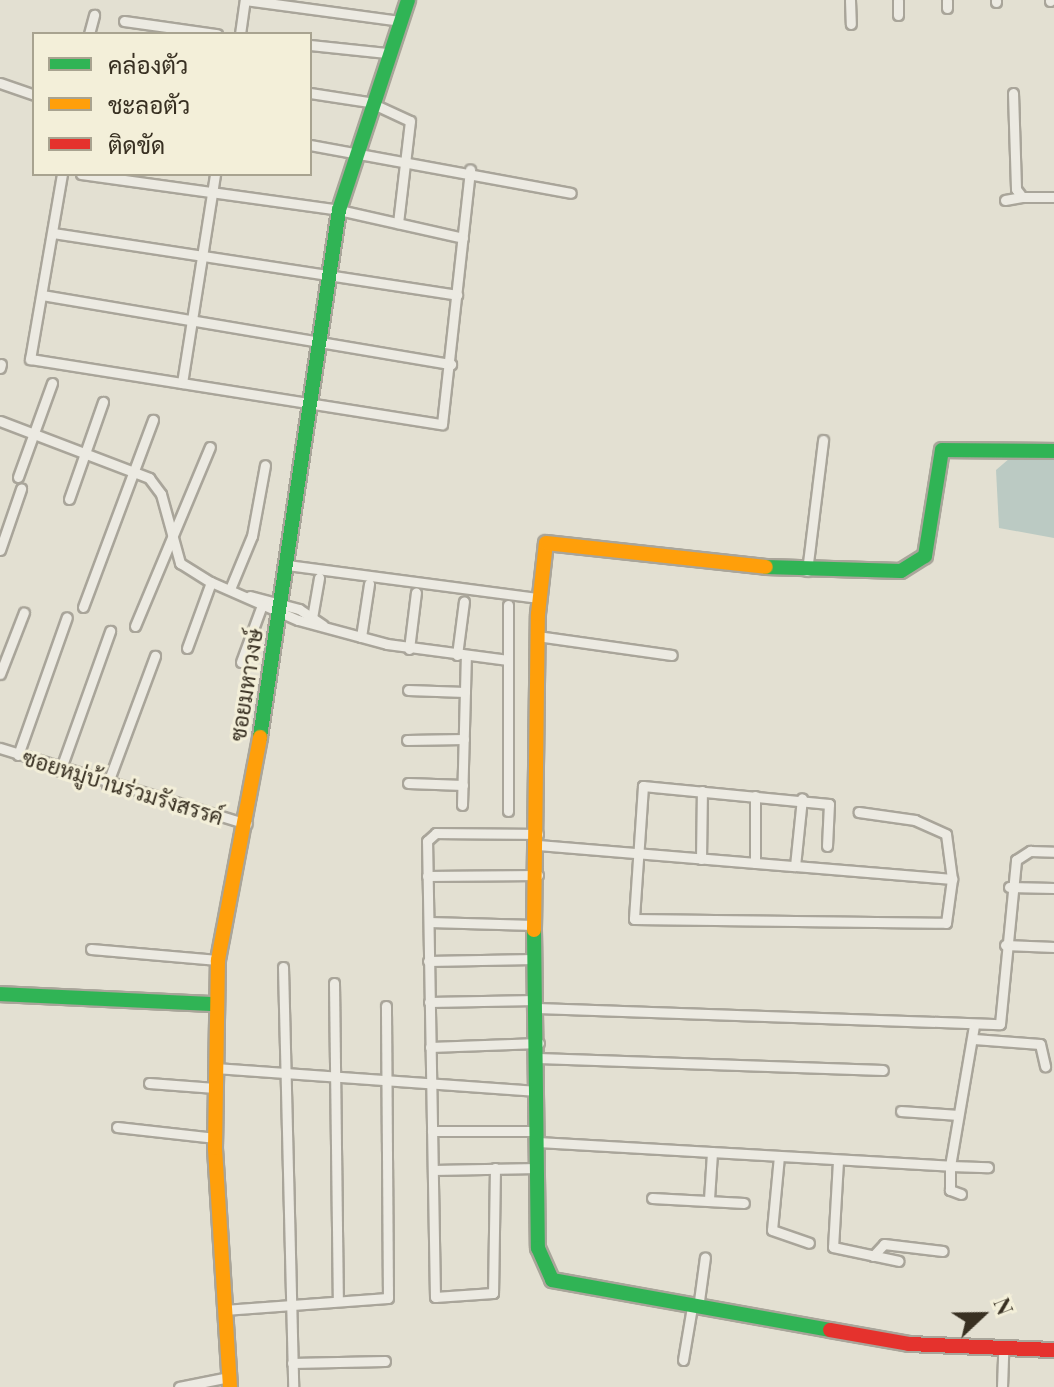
<!DOCTYPE html>
<html>
<head>
<meta charset="utf-8">
<style>
	body { margin:0 }
	#map { position:relative; width:1054px; height:1387px; overflow:hidden; background:#e3e0d2; font-family:"Playfair Display",Sarabun,serif }
	div>[style] { position:absolute }
	[style*='--x'] { left:calc(var(--x)*1px); top:calc(var(--y)*1px); width:calc(var(--w)*1px); rotate:calc(var(--a)*1deg) }
	.water>* { inset:0; background:#bbcac3 }
	.roads { filter:drop-shadow(2px 0 #a9a59a) drop-shadow(-2px 0 #a9a59a) drop-shadow(0 2px #a9a59a) drop-shadow(0 -2px #a9a59a) }
	.street>* { height:9px; margin:-4.5px; padding:0 4.5px; transform-origin:4.5px; border-radius:4.5px; background:#eceae2 }
	.fast>* { height:14px; margin:-7px; padding:0 7px; transform-origin:7px; border-radius:7px; background:#30b455 }
	.slow>* { height:14px; margin:-7px; padding:0 7px; transform-origin:7px; border-radius:7px; background:#ff9f0a }
	.jam>* { height:14px; margin:-7px; padding:0 7px; transform-origin:7px; border-radius:7px; background:#e5322d }
	span { translate:-50% -50%; white-space:nowrap; text-align:center; line-height:1.15; -webkit-text-stroke:6px #f3efd9; paint-order:stroke }
	.street-label { font-size:22px; color:#383022 }
	.legend { position:absolute; left:32px; top:32px; width:280px; height:144px; box-sizing:border-box; background:#f3efd9; border:2px solid #a8a390; margin:0; padding:10px 14px; list-style:none; font-size:24px; color:#383022 }
	.legend li { display:flex; align-items:center; gap:16px; height:40px }
	.legend b { width:40px; border:2px solid #a8a390 }
	.north { position:absolute; left:942px; top:1275px; width:80px; height:80px; -webkit-text-stroke:6px #f3efd9; paint-order:stroke; rotate:68deg; font-size:22px; font-weight:700; line-height:32px; text-align:center; color:#383022 }
	.north::after { content:''; display:block; margin:auto; width:28px; height:36px; background:#383022; clip-path:polygon(50% 0,100% 100%,50% 72%,0 100%) }
</style>
</head>
<body>
<div id="map">
	<div class="water">
		<div style="clip-path:polygon(1054px 454px,1054px 538px,999px 528px,996px 470px,1010px 458px)"></div>
	</div>
	<div class="roads">
		<div class="street">
			<div style="--x:245;--y:0;--w:156;--a:7.7"></div>
			<div style="--x:850;--y:0;--w:24;--a:88"></div>
			<div style="--x:898;--y:0;--w:15;--a:90"></div>
			<div style="--x:947;--y:0;--w:8;--a:90"></div>
			<div style="--x:996;--y:0;--w:2;--a:90"></div>
			<div style="--x:1050;--y:0;--w:1;--a:90"></div>
			<div style="--x:124;--y:21;--w:94;--a:8"></div>
			<div style="--x:89;--y:34;--w:20;--a:-75"></div>
			<div style="--x:240;--y:34;--w:34;--a:-82"></div>
			<div style="--x:310;--y:45;--w:77;--a:5.9"></div>
			<div style="--x:0;--y:83;--w:36;--a:19"></div>
			<div style="--x:310;--y:93;--w:60;--a:8.7"></div>
			<div style="--x:369;--y:102;--w:45;--a:24.9"></div>
			<div style="--x:410;--y:121;--w:103;--a:96.7"></div>
			<div style="--x:1013;--y:93;--w:96;--a:88.2"></div>
			<div style="--x:1016;--y:189;--w:10;--a:53"></div>
			<div style="--x:1022;--y:197;--w:32;--a:0"></div>
			<div style="--x:310;--y:145;--w:265;--a:10.4"></div>
			<div style="--x:62;--y:174;--w:188;--a:99.8"></div>
			<div style="--x:30;--y:359;--w:417;--a:9"></div>
			<div style="--x:442;--y:424;--w:256;--a:-83.7"></div>
			<div style="--x:81;--y:174;--w:260;--a:7.9"></div>
			<div style="--x:339;--y:210;--w:127;--a:12.7"></div>
			<div style="--x:1005;--y:200;--w:17;--a:-10"></div>
			<div style="--x:53;--y:233;--w:409;--a:8.7"></div>
			<div style="--x:42;--y:295;--w:415;--a:9.6"></div>
			<div style="--x:0;--y:368;--w:4;--a:-76"></div>
			<div style="--x:182;--y:383;--w:212;--a:-81"></div>
			<div style="--x:0;--y:421;--w:160;--a:20.9"></div>
			<div style="--x:149;--y:478;--w:20;--a:53"></div>
			<div style="--x:161;--y:494;--w:72;--a:74.6"></div>
			<div style="--x:180;--y:563;--w:36;--a:32"></div>
			<div style="--x:211;--y:582;--w:95;--a:23.6"></div>
			<div style="--x:298;--y:620;--w:92;--a:15.1"></div>
			<div style="--x:387;--y:644;--w:122;--a:7.5"></div>
			<div style="--x:18;--y:477;--w:100;--a:-70.1"></div>
			<div style="--x:69;--y:499;--w:103;--a:-70.7"></div>
			<div style="--x:0;--y:550;--w:65;--a:-71"></div>
			<div style="--x:287;--y:565;--w:254;--a:7.5"></div>
			<div style="--x:807;--y:571;--w:132;--a:-83"></div>
			<div style="--x:230;--y:589;--w:57;--a:-67.5"></div>
			<div style="--x:252;--y:536;--w:72;--a:-79.6"></div>
			<div style="--x:250;--y:596;--w:51;--a:14.9"></div>
			<div style="--x:299;--y:609;--w:29;--a:34"></div>
			<div style="--x:508;--y:605;--w:206;--a:90"></div>
			<div style="--x:83;--y:607;--w:200;--a:-69.5"></div>
			<div style="--x:312;--y:618;--w:41;--a:-80.1"></div>
			<div style="--x:135;--y:626;--w:194;--a:-67.3"></div>
			<div style="--x:537;--y:636;--w:136;--a:8"></div>
			<div style="--x:361;--y:637;--w:54;--a:-81.4"></div>
			<div style="--x:187;--y:648;--w:70;--a:-70"></div>
			<div style="--x:409;--y:649;--w:57;--a:-83"></div>
			<div style="--x:457;--y:655;--w:54;--a:-82.6"></div>
			<div style="--x:241;--y:662;--w:61;--a:-69.8"></div>
			<div style="--x:0;--y:674;--w:66;--a:-68.8"></div>
			<div style="--x:408;--y:690;--w:57;--a:2"></div>
			<div style="--x:407;--y:740;--w:57;--a:-1"></div>
			<div style="--x:0;--y:748;--w:258;--a:17.1"></div>
			<div style="--x:18;--y:755;--w:146;--a:-70.5"></div>
			<div style="--x:60;--y:771;--w:149;--a:-70.3"></div>
			<div style="--x:408;--y:783;--w:55;--a:2.1"></div>
			<div style="--x:107;--y:785;--w:138;--a:-69.6"></div>
			<div style="--x:755;--y:796;--w:67;--a:90"></div>
			<div style="--x:462;--y:805;--w:149;--a:-88.5"></div>
			<div style="--x:538;--y:845;--w:258;--a:4.7"></div>
			<div style="--x:795;--y:866;--w:68;--a:-84.1"></div>
			<div style="--x:827;--y:846;--w:42;--a:-87.3"></div>
			<div style="--x:829;--y:804;--w:187;--a:-174.5"></div>
			<div style="--x:643;--y:786;--w:133;--a:93.9"></div>
			<div style="--x:634;--y:919;--w:312;--a:0.7"></div>
			<div style="--x:946;--y:923;--w:44;--a:-82.2"></div>
			<div style="--x:952;--y:879;--w:45;--a:-97.6"></div>
			<div style="--x:946;--y:834;--w:34;--a:-156"></div>
			<div style="--x:915;--y:820;--w:57;--a:-171.9"></div>
			<div style="--x:701;--y:859;--w:68;--a:-89.2"></div>
			<div style="--x:795;--y:866;--w:158;--a:4.7"></div>
			<div style="--x:427;--y:876;--w:111;--a:-0.5"></div>
			<div style="--x:1009;--y:887;--w:45;--a:1.3"></div>
			<div style="--x:429;--y:922;--w:105;--a:1.6"></div>
			<div style="--x:1005;--y:945;--w:49;--a:2.3"></div>
			<div style="--x:91;--y:949;--w:127;--a:5"></div>
			<div style="--x:428;--y:961;--w:106;--a:-1.1"></div>
			<div style="--x:283;--y:967;--w:420;--a:88.6"></div>
			<div style="--x:334;--y:983;--w:316;--a:89.3"></div>
			<div style="--x:429;--y:1002;--w:107;--a:-1.1"></div>
			<div style="--x:537;--y:1008;--w:463;--a:2"></div>
			<div style="--x:1000;--y:1024;--w:165;--a:-84.4"></div>
			<div style="--x:1016;--y:860;--w:17;--a:-33"></div>
			<div style="--x:1030;--y:851;--w:24;--a:2"></div>
			<div style="--x:974;--y:1039;--w:66;--a:4.3"></div>
			<div style="--x:1040;--y:1044;--w:23;--a:77"></div>
			<div style="--x:430;--y:1047;--w:109;--a:-2.1"></div>
			<div style="--x:538;--y:1058;--w:345;--a:2"></div>
			<div style="--x:215;--y:1068;--w:323;--a:4.1"></div>
			<div style="--x:149;--y:1083;--w:66;--a:4.3"></div>
			<div style="--x:901;--y:1111;--w:57;--a:4"></div>
			<div style="--x:117;--y:1127;--w:99;--a:6.4"></div>
			<div style="--x:432;--y:1131;--w:105;--a:0"></div>
			<div style="--x:538;--y:1142;--w:413;--a:3.3"></div>
			<div style="--x:950;--y:1166;--w:142;--a:-80.3"></div>
			<div style="--x:779;--y:1156;--w:74;--a:95.4"></div>
			<div style="--x:772;--y:1230;--w:39;--a:19"></div>
			<div style="--x:838;--y:1161;--w:86;--a:93.3"></div>
			<div style="--x:833;--y:1247;--w:67;--a:12"></div>
			<div style="--x:495;--y:1168;--w:125;--a:90.9"></div>
			<div style="--x:493;--y:1293;--w:58;--a:176.1"></div>
			<div style="--x:435;--y:1297;--w:456;--a:-91"></div>
			<div style="--x:427;--y:841;--w:12;--a:-42"></div>
			<div style="--x:436;--y:833;--w:102;--a:0.6"></div>
			<div style="--x:433;--y:1170;--w:105;--a:-1.1"></div>
			<div style="--x:961;--y:1194;--w:12;--a:-160"></div>
			<div style="--x:950;--y:1190;--w:24;--a:-90"></div>
			<div style="--x:950;--y:1166;--w:38;--a:2"></div>
			<div style="--x:652;--y:1198;--w:92;--a:3.1"></div>
			<div style="--x:709;--y:1199;--w:47;--a:-86.3"></div>
			<div style="--x:873;--y:1256;--w:16;--a:-47"></div>
			<div style="--x:884;--y:1244;--w:59;--a:6.8"></div>
			<div style="--x:698;--y:1308;--w:51;--a:-82.2"></div>
			<div style="--x:224;--y:1310;--w:164;--a:-4.2"></div>
			<div style="--x:388;--y:1298;--w:292;--a:-90.4"></div>
			<div style="--x:683;--y:1360;--w:54;--a:-80.4"></div>
			<div style="--x:292;--y:1363;--w:93;--a:-1.2"></div>
			<div style="--x:179;--y:1387;--w:51;--a:-11.3"></div>
			<div style="--x:1002;--y:1387;--w:38;--a:-88"></div>
		</div>
		<div class="fast">
			<div style="--x:766;--y:567;--w:135;--a:1.7"></div>
			<div style="--x:901;--y:571;--w:28;--a:-32"></div>
			<div style="--x:925;--y:556;--w:107;--a:-80.9"></div>
			<div style="--x:942;--y:450;--w:112;--a:0.5"></div>
			<div style="--x:260;--y:737;--w:533;--a:-81.47"></div>
			<div style="--x:339;--y:210;--w:221;--a:-71.8"></div>
			<div style="--x:534;--y:930;--w:318;--a:89.3"></div>
			<div style="--x:538;--y:1248;--w:35;--a:66"></div>
			<div style="--x:552;--y:1280;--w:282;--a:10.2"></div>
			<div style="--x:0;--y:994;--w:215;--a:2.7"></div>
		</div>
		<div class="slow">
			<div style="--x:534;--y:930;--w:316;--a:-89.3"></div>
			<div style="--x:538;--y:614;--w:71;--a:-83.6"></div>
			<div style="--x:546;--y:543;--w:221;--a:6.2"></div>
			<div style="--x:230;--y:1387;--w:239;--a:-93.6"></div>
			<div style="--x:215;--y:1148;--w:188;--a:-89.1"></div>
			<div style="--x:218;--y:960;--w:227;--a:-79.3"></div>
		</div>
		<div class="jam">
			<div style="--x:830;--y:1330;--w:80;--a:10"></div>
			<div style="--x:909;--y:1344;--w:145;--a:2.4"></div>
		</div>
	</div>
	<div class="street-label">
		<span style="left:246px;top:685px;rotate:-81deg">ซอยมหาวงษ์</span>
		<span style="left:123px;top:787px;rotate:17deg">ซอยหมู่บ้านร่วมรังสรรค์</span>
	</div>
	<ul class="legend">
	<li><b style="height:10px;background:#30b455"></b>คล่องตัว</li>
	<li><b style="height:10px;background:#ff9f0a"></b>ชะลอตัว</li>
	<li><b style="height:10px;background:#e5322d"></b>ติดขัด</li>
	</ul>
	<div class="north">N</div>
</div>
</body>
</html>
